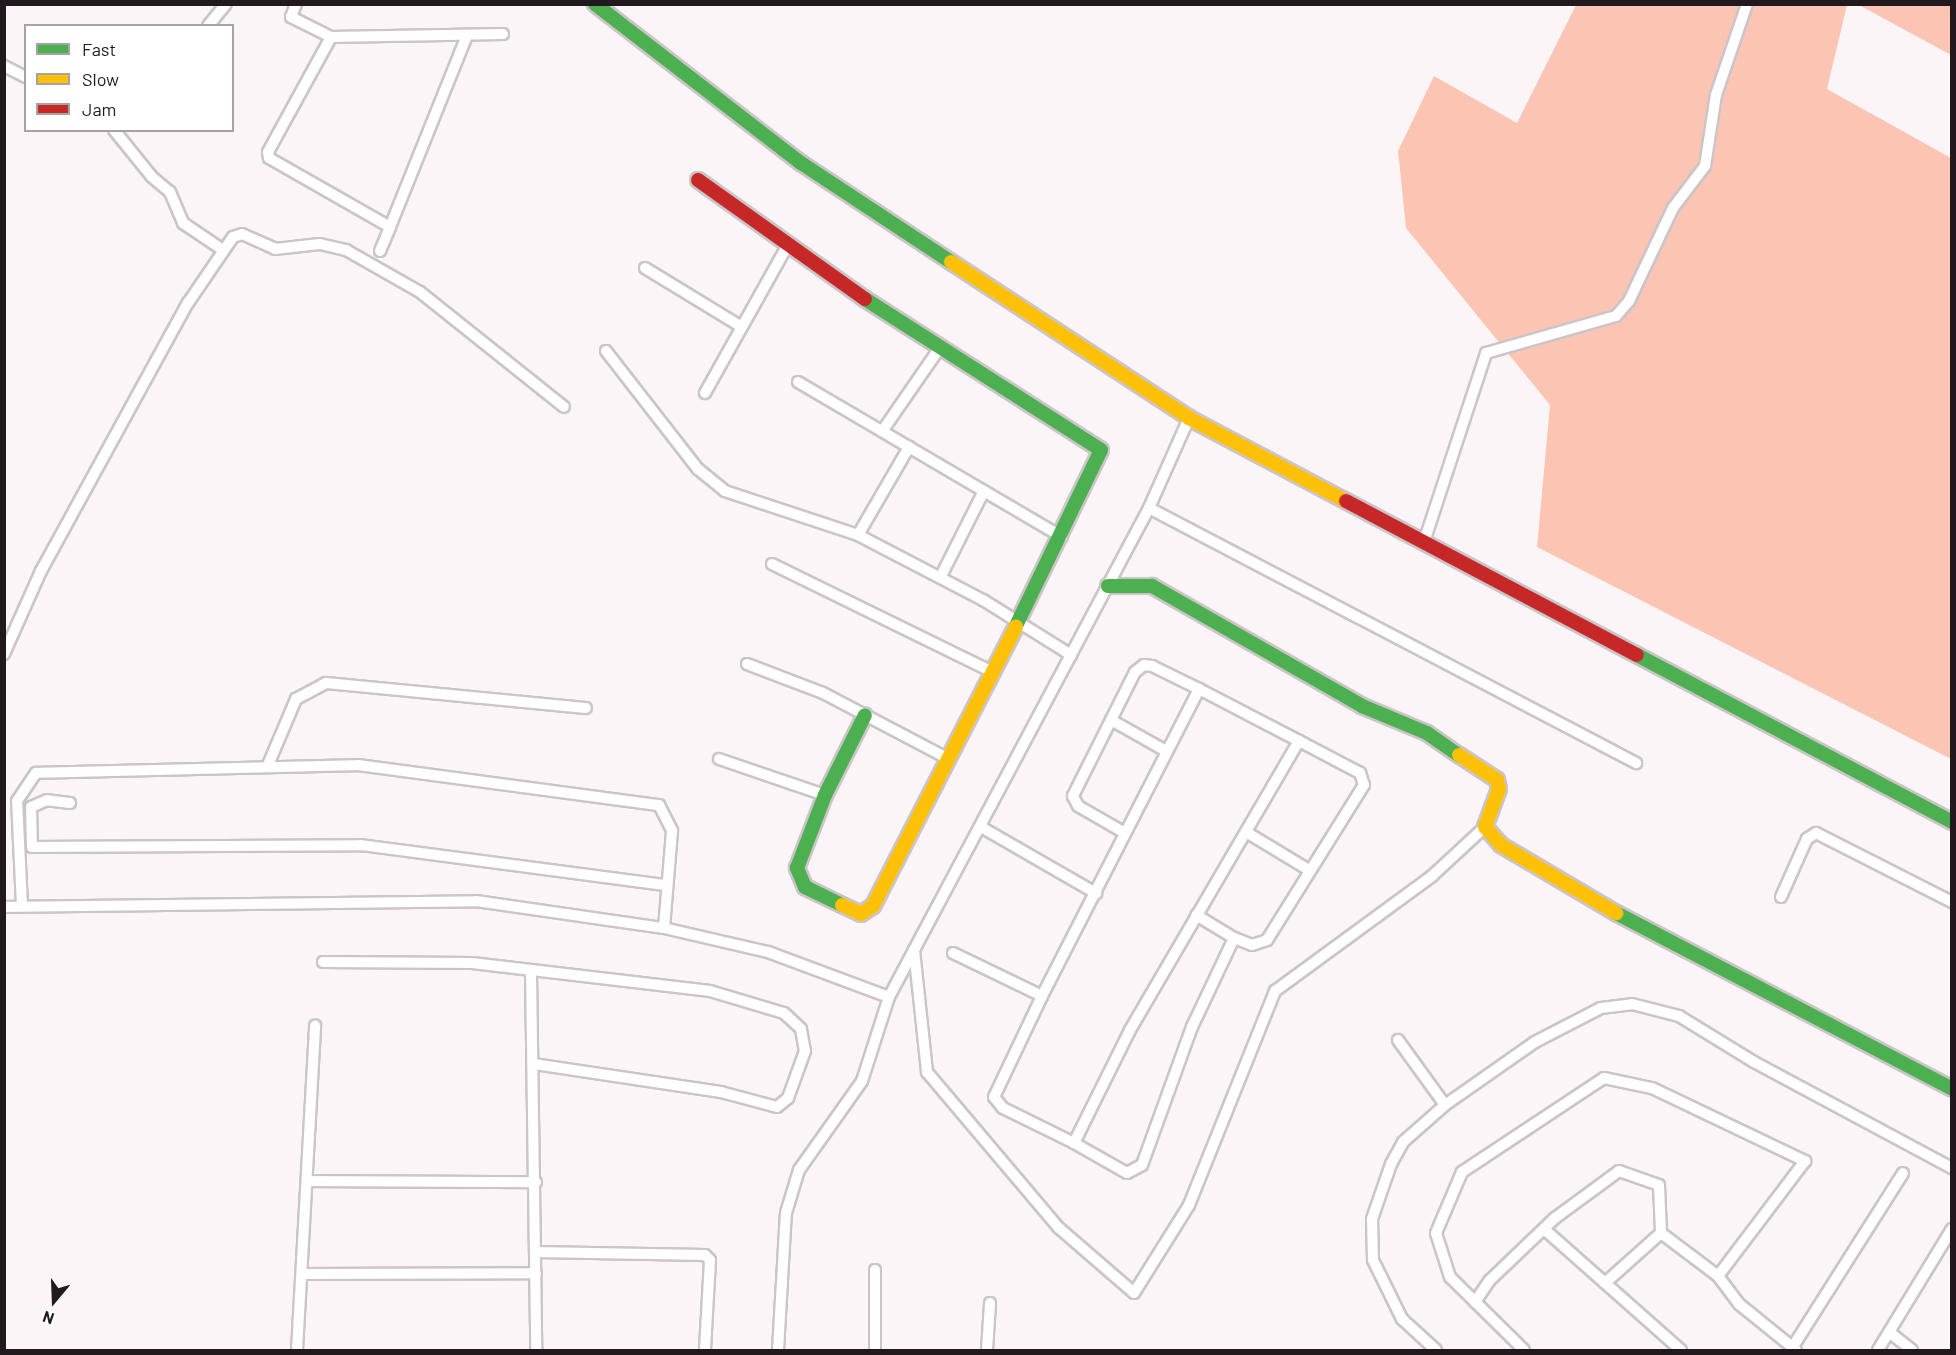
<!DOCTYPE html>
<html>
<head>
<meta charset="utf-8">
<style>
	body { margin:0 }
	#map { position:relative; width:1956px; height:1355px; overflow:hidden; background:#fbf5f8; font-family:Barlow,sans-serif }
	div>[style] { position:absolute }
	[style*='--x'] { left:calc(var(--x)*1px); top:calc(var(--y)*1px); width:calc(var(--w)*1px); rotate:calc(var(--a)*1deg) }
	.forest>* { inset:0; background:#fcc4b3 }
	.roads { filter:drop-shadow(2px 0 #cbc4c8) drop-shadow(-2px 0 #cbc4c8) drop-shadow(0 2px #cbc4c8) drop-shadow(0 -2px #cbc4c8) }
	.street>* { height:10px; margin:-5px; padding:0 5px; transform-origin:5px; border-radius:5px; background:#fefefe }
	.fast>* { height:14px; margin:-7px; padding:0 7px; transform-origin:7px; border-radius:7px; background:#4caf50 }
	.slow>* { height:14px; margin:-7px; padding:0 7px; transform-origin:7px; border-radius:7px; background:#ffc107 }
	.jam>* { height:14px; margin:-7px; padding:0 7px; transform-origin:7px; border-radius:7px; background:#c62828 }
	span { translate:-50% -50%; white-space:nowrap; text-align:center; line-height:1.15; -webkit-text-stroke:4.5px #fff; paint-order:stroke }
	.frame { position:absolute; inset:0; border:6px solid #21191e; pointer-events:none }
	.legend { position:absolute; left:24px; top:24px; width:210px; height:108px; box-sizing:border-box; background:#fff; border:2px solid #a6a3a5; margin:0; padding:8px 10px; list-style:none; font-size:18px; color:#21191e }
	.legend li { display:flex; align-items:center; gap:12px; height:30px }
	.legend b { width:30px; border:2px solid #a6a3a5 }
	.north { position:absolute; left:24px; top:1271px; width:60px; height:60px; -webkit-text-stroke:4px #fff; paint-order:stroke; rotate:199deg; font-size:16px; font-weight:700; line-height:24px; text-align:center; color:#21191e }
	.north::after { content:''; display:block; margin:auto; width:21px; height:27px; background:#21191e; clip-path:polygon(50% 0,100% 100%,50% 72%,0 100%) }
</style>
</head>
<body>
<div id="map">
	<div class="forest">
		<div style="clip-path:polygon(1576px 5px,1847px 5px,1827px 89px,1951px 158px,1951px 759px,1537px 547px,1550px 405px,1406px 228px,1398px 151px,1434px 76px,1517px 123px)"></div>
		<div style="clip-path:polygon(1859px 5px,1951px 5px,1951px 55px)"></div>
	</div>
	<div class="roads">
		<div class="street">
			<div style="--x:296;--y:4;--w:14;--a:111"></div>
			<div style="--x:291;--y:17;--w:45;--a:26.6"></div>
			<div style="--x:331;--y:37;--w:172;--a:-1"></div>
			<div style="--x:208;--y:26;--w:28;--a:-51"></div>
			<div style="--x:331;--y:37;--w:131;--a:118.7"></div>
			<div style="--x:268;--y:152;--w:6;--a:81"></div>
			<div style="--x:269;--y:158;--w:139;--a:29.7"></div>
			<div style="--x:390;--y:227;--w:207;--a:-68.1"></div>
			<div style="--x:4;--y:66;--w:25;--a:27"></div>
			<div style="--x:114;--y:130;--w:60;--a:51"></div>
			<div style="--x:152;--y:177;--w:23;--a:40"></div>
			<div style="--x:170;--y:192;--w:34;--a:67"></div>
			<div style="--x:183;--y:223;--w:48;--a:34"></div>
			<div style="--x:380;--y:251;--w:26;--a:-67"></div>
			<div style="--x:645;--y:268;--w:111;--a:31.4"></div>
			<div style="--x:606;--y:351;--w:150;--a:52.1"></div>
			<div style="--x:698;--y:469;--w:35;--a:39"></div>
			<div style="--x:725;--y:491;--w:140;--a:18.3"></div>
			<div style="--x:858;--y:535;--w:141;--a:27.5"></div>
			<div style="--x:983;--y:600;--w:104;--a:32"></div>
			<div style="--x:798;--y:382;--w:306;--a:30.4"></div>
			<div style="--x:705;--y:393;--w:168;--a:-60.8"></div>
			<div style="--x:883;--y:430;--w:102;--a:-55.4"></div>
			<div style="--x:1149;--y:508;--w:550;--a:27.64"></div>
			<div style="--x:858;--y:535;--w:102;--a:-59.9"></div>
			<div style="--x:1424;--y:542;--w:199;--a:-71.8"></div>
			<div style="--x:1486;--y:353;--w:135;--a:-15.9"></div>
			<div style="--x:1616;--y:316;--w:20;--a:-49"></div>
			<div style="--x:1629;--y:301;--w:103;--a:-64.7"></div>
			<div style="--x:1673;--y:208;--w:53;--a:-52.7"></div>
			<div style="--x:1705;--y:166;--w:72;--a:-81.2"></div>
			<div style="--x:1716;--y:95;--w:96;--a:-71.2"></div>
			<div style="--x:772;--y:564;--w:245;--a:26.1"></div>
			<div style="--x:941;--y:576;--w:95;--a:-63.2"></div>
			<div style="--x:4;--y:654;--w:91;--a:-66"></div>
			<div style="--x:41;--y:571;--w:306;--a:-61.3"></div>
			<div style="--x:188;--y:303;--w:80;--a:-55.7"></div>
			<div style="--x:233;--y:237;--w:9;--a:-18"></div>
			<div style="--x:242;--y:234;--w:36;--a:24"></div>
			<div style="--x:275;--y:249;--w:45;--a:-6.3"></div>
			<div style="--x:320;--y:244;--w:27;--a:13"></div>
			<div style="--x:346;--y:250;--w:85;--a:29.6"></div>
			<div style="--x:420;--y:292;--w:184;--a:38.6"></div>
			<div style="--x:747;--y:664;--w:81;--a:20.9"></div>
			<div style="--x:823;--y:693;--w:140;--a:27.7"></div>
			<div style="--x:1111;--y:720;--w:63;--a:29.4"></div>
			<div style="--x:719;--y:759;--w:112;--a:18.8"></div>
			<div style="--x:268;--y:765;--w:72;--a:-67"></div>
			<div style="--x:296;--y:699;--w:34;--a:-28"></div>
			<div style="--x:326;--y:683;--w:261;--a:5.5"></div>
			<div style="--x:70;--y:803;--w:23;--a:-173"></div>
			<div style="--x:47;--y:800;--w:17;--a:156"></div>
			<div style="--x:31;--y:807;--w:40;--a:88.6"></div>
			<div style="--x:32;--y:847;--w:329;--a:-0.3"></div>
			<div style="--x:361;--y:845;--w:307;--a:7.5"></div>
			<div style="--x:981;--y:827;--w:133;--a:29.9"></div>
			<div style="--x:1246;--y:832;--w:74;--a:31.1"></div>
			<div style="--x:1781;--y:897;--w:64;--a:-65.9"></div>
			<div style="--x:1807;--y:839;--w:11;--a:-34"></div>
			<div style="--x:1816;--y:833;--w:153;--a:26.9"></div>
			<div style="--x:22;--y:906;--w:105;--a:-92.7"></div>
			<div style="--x:17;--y:801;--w:34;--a:-56"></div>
			<div style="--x:36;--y:773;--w:322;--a:-1.4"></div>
			<div style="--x:358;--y:765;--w:304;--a:7.6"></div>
			<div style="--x:659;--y:805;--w:29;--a:63"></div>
			<div style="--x:672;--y:831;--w:97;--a:94.7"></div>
			<div style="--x:4;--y:907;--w:472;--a:-0.7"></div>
			<div style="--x:476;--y:901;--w:190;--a:8.2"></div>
			<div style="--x:664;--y:928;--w:107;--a:13"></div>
			<div style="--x:768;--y:952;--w:129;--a:20.4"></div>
			<div style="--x:1234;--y:938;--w:19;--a:21"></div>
			<div style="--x:1252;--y:945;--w:16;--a:-18"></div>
			<div style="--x:1267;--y:940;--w:183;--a:-58"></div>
			<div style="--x:1364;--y:785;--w:13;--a:-108"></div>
			<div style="--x:1360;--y:773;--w:69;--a:-152.3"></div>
			<div style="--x:914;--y:950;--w:123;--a:83.9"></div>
			<div style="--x:927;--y:1072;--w:204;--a:49.8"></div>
			<div style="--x:1059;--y:1228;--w:99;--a:40.9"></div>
			<div style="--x:1134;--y:1293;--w:104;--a:-58"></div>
			<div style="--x:1189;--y:1205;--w:231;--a:-68.1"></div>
			<div style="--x:1275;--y:991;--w:195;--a:-36.2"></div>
			<div style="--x:1432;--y:876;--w:72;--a:-42.8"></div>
			<div style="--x:953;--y:953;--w:99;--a:25.8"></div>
			<div style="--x:1042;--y:996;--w:345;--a:-62.9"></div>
			<div style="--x:1199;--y:689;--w:52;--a:-153.9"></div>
			<div style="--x:1152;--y:666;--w:8;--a:-173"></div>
			<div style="--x:1144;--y:665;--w:11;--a:142"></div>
			<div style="--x:1135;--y:672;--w:139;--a:116.6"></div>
			<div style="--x:1073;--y:796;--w:11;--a:63"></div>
			<div style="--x:1078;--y:806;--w:54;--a:29.9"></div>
			<div style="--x:323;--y:962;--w:149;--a:0.4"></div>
			<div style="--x:472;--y:963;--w:240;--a:6.7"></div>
			<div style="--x:710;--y:991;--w:77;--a:16.6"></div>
			<div style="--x:784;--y:1013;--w:23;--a:43"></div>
			<div style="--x:801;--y:1029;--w:22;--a:80"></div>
			<div style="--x:805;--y:1051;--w:50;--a:109.9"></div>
			<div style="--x:788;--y:1098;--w:14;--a:141"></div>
			<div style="--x:777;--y:1107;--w:58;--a:-165"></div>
			<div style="--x:721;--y:1092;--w:190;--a:-171.5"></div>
			<div style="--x:531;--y:971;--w:379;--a:89.2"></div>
			<div style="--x:1042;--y:996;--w:112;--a:115.4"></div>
			<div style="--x:994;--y:1097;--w:14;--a:51"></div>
			<div style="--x:1003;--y:1108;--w:79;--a:26.2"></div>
			<div style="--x:1074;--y:1143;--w:126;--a:-63.6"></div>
			<div style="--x:1130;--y:1030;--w:335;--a:-59.7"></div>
			<div style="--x:1299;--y:741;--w:113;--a:-152.5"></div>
			<div style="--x:1398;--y:1040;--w:80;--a:54.1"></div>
			<div style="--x:1074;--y:1143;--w:61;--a:29.5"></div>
			<div style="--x:1127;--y:1173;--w:17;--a:-28"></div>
			<div style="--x:1142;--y:1165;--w:147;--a:-70.1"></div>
			<div style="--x:1192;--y:1027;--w:98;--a:-64.7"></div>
			<div style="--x:1234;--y:938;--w:44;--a:-148.8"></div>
			<div style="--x:307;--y:1181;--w:229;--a:0.3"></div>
			<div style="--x:1544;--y:1229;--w:183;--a:41.5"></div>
			<div style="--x:535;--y:1252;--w:170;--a:1"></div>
			<div style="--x:705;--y:1255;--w:7;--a:45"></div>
			<div style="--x:710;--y:1260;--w:90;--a:93.2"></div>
			<div style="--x:875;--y:1270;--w:80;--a:90"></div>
			<div style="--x:302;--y:1274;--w:234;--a:-0.2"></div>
			<div style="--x:1605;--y:1283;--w:75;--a:-41.8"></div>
			<div style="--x:1475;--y:1302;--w:25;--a:-56"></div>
			<div style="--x:1489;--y:1281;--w:91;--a:-43.7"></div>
			<div style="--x:1555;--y:1218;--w:79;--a:-36.3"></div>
			<div style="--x:1619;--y:1171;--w:42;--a:19.3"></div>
			<div style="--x:1659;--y:1185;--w:48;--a:87.6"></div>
			<div style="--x:1661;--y:1233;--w:71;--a:37"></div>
			<div style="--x:1718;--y:1276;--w:35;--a:53"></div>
			<div style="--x:1739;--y:1304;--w:73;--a:38.9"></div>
			<div style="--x:1889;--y:1332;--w:29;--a:38"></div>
			<div style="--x:1792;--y:1348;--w:207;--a:-57.6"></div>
			<div style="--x:297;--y:1350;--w:325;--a:-86.8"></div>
			<div style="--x:778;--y:1350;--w:137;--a:-86.7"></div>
			<div style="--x:786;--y:1213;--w:45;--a:-73.2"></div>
			<div style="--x:799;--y:1170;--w:109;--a:-54.7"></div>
			<div style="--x:862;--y:1081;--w:88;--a:-72.2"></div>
			<div style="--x:889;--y:997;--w:554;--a:-62"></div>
			<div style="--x:1149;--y:508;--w:98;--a:-66"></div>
			<div style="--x:987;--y:1350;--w:47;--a:-86.3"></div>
			<div style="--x:1436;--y:1350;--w:46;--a:-137.6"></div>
			<div style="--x:1402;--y:1319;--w:66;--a:-116.2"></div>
			<div style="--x:1373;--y:1260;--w:41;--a:-91.4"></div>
			<div style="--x:1372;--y:1219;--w:58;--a:-70.9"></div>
			<div style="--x:1391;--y:1164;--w:25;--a:-61"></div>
			<div style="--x:1403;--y:1142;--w:56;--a:-41.4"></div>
			<div style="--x:1445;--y:1105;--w:110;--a:-35"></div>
			<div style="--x:1535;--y:1042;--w:74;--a:-27.3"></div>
			<div style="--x:1601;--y:1008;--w:31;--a:-7"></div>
			<div style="--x:1632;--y:1004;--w:49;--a:14.3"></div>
			<div style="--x:1679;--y:1016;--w:88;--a:31.5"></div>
			<div style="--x:1754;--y:1062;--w:225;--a:28.2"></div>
			<div style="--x:1524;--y:1350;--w:104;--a:-135.4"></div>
			<div style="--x:1450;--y:1277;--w:46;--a:-107.7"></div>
			<div style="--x:1436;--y:1233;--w:66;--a:-66.9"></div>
			<div style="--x:1462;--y:1172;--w:170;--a:-33.5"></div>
			<div style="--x:1604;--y:1078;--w:49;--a:11.8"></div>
			<div style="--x:1652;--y:1088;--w:170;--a:25.5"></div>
			<div style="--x:1805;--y:1161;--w:144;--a:127.1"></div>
			<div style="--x:1878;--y:1350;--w:142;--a:-58.6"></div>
		</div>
		<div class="fast">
			<div style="--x:595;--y:4;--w:260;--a:37.7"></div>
			<div style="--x:801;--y:163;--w:180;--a:33.4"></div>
			<div style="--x:865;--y:299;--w:280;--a:32.6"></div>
			<div style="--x:1101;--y:450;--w:195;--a:115.8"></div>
			<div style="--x:1108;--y:586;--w:44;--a:0"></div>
			<div style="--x:1152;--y:586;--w:242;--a:29.7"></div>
			<div style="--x:1362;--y:706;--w:70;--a:22.6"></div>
			<div style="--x:1427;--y:733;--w:39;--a:35"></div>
			<div style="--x:1637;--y:655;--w:357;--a:27.9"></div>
			<div style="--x:842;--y:905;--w:41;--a:-154.1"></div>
			<div style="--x:805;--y:887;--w:21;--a:-113"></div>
			<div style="--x:797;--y:868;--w:78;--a:-69"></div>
			<div style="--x:825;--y:795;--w:89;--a:-63.4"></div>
			<div style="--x:1616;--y:913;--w:379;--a:27.6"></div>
		</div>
		<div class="slow">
			<div style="--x:951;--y:262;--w:285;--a:33.2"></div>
			<div style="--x:1189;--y:418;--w:178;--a:27.9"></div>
			<div style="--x:1459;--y:755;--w:45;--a:33.3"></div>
			<div style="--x:1497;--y:780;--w:9;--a:77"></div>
			<div style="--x:1499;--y:789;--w:40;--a:110.2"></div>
			<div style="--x:1485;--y:827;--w:24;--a:48"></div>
			<div style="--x:1501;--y:845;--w:134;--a:30.6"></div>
			<div style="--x:842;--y:905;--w:21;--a:25"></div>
			<div style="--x:861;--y:914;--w:14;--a:-34"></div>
			<div style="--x:873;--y:906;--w:314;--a:-62.9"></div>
		</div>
		<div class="jam">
			<div style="--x:698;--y:180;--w:205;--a:35.5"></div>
			<div style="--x:1346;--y:501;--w:329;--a:27.9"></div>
		</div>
	</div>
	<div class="frame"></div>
	<ul class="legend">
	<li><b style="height:8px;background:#4caf50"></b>Fast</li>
	<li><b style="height:8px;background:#ffc107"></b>Slow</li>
	<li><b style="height:8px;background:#c62828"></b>Jam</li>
	</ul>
	<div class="north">N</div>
</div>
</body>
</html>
